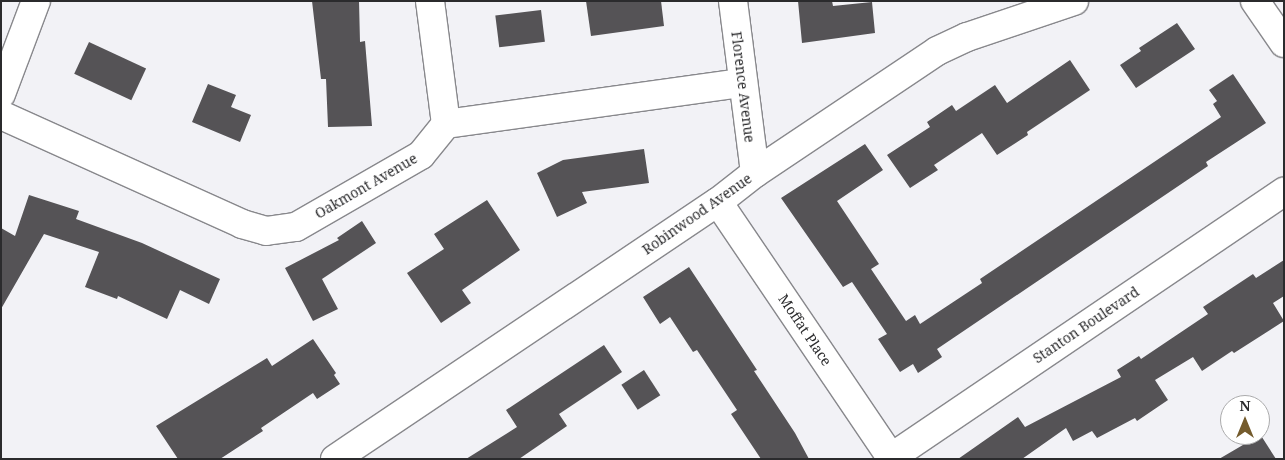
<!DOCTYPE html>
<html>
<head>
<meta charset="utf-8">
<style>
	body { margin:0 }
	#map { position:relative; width:1285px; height:460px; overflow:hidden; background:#f2f2f6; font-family:"Noto Serif",serif }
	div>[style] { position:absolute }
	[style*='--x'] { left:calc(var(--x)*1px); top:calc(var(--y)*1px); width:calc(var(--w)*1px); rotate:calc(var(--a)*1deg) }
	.building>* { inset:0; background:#555356; transform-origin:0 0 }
	.roads { filter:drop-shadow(1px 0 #88888c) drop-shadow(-1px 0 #88888c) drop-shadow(0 1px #88888c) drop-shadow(0 -1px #88888c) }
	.street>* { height:28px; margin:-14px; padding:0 14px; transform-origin:14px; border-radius:14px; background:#fff }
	span { translate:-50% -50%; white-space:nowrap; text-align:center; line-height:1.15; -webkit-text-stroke:5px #fff; paint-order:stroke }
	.street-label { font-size:14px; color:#2b2b2d }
	.frame { position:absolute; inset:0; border:2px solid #2b2b2d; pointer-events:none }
	.north { position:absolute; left:1220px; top:395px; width:50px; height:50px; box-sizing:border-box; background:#fff; border:1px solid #aaaaab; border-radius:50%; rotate:0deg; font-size:14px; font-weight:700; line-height:20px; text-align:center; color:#2b2b2d }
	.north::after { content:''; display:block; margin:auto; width:18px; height:22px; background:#745b2d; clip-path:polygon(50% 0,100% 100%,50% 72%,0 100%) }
</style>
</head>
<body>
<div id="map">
	<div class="building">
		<div style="clip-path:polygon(312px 1px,359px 1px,360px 42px,365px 41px,372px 126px,328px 127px,326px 79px,321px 79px)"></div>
		<div style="clip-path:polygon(586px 1px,661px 1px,664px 26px,591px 36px)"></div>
		<div style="clip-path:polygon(798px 1px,832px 1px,833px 6px,872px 2px,875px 33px,802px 43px)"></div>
		<div style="left:541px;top:10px;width:32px;height:46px;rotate:83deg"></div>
		<div style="clip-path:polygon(1177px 23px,1195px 49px,1136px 88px,1120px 65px,1141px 51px,1139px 48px)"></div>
		<div style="left:89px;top:42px;width:63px;height:35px;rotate:25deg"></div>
		<div style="clip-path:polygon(1070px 60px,1090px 90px,1027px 132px,1028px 135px,997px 155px,982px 133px,934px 165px,938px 170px,910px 188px,887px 155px,930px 127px,927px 122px,952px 105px,956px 111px,995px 85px,1007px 103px)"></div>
		<div style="clip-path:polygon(1233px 74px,1266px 123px,1206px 162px,1208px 166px,937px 349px,942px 357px,918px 373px,913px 364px,900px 372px,878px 339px,887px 334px,852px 282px,843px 287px,781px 198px,865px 144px,883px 170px,837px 201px,879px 264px,871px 269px,906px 321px,915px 315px,920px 324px,982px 283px,980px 279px,1221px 117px,1213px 104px,1217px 101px,1209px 90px)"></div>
		<div style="clip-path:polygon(208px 84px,236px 95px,231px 107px,251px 115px,240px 142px,192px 122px)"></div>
		<div style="clip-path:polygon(644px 149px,649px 183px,582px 192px,587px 203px,557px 217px,537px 173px,563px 160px)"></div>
		<div style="clip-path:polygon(29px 195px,79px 211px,76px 219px,142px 243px,220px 279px,209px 304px,180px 290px,167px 319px,118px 296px,117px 299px,85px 287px,99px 252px,44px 234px,1px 309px,1px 228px,15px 236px)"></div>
		<div style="clip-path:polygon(487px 200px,520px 250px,462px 290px,471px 303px,441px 323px,407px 273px,444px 249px,434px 234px)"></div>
		<div style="clip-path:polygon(362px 221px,376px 243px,322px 279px,338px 309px,313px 321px,285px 268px,339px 240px,337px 238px)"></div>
		<div style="clip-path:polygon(1284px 260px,1284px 296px,1273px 303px,1284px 321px,1234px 353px,1232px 351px,1202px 371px,1193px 357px,1155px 380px,1168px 400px,1137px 421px,1135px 418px,1097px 438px,1092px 431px,1073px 441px,1066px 428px,1022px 459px,958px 459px,1018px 417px,1025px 427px,1121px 377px,1117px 370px,1139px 356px,1141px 359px,1208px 314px,1203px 307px,1253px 274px,1256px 278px)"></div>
		<div style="clip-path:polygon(689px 267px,757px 370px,754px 371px,795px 433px,809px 459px,761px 459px,731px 414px,737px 410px,697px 350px,693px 352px,670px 317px,660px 324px,643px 297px)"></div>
		<div style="clip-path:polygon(313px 339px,336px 373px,334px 375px,340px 384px,317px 399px,313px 393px,261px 428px,263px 431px,220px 459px,178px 459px,156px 426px,267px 358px,272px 366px)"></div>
		<div style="clip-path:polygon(604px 345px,622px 372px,559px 414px,567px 426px,519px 459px,466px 459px,517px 427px,506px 410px)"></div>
		<div style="left:644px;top:370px;width:30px;height:27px;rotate:57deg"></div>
		<div style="clip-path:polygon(1260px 434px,1276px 459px,1219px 459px,1260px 435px)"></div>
	</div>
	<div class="roads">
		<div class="street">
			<div style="--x:430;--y:1;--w:124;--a:82.6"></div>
			<div style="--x:733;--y:1;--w:173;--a:82.7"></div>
			<div style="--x:1255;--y:1;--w:51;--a:55.4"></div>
			<div style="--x:1;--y:94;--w:99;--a:-69.4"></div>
			<div style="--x:1;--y:115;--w:265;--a:24.3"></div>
			<div style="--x:242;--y:224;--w:25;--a:16"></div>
			<div style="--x:266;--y:231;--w:30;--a:-8"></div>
			<div style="--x:296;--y:227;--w:144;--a:-29.9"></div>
			<div style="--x:421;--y:155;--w:40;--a:-51"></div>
			<div style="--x:446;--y:124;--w:299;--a:-7.9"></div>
			<div style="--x:718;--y:202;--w:310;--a:55.9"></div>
			<div style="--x:335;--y:459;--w:461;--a:-33.9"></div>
			<div style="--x:718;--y:202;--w:47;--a:-38.1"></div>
			<div style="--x:755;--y:173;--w:219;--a:-33.8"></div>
			<div style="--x:937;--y:51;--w:33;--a:-25"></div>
			<div style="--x:967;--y:37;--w:113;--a:-18.6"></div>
			<div style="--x:889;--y:459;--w:477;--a:-34.1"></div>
		</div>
	</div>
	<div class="street-label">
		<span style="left:743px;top:87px;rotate:83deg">Florence Avenue</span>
		<span style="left:366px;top:186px;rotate:-30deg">Oakmont Avenue</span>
		<span style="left:697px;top:214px;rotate:-35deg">Robinwood Avenue</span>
		<span style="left:1086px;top:325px;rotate:-34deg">Stanton Boulevard</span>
		<span style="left:805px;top:330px;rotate:56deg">Moffat Place</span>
	</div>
	<div class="frame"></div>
	<div class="north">N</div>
</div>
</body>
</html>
